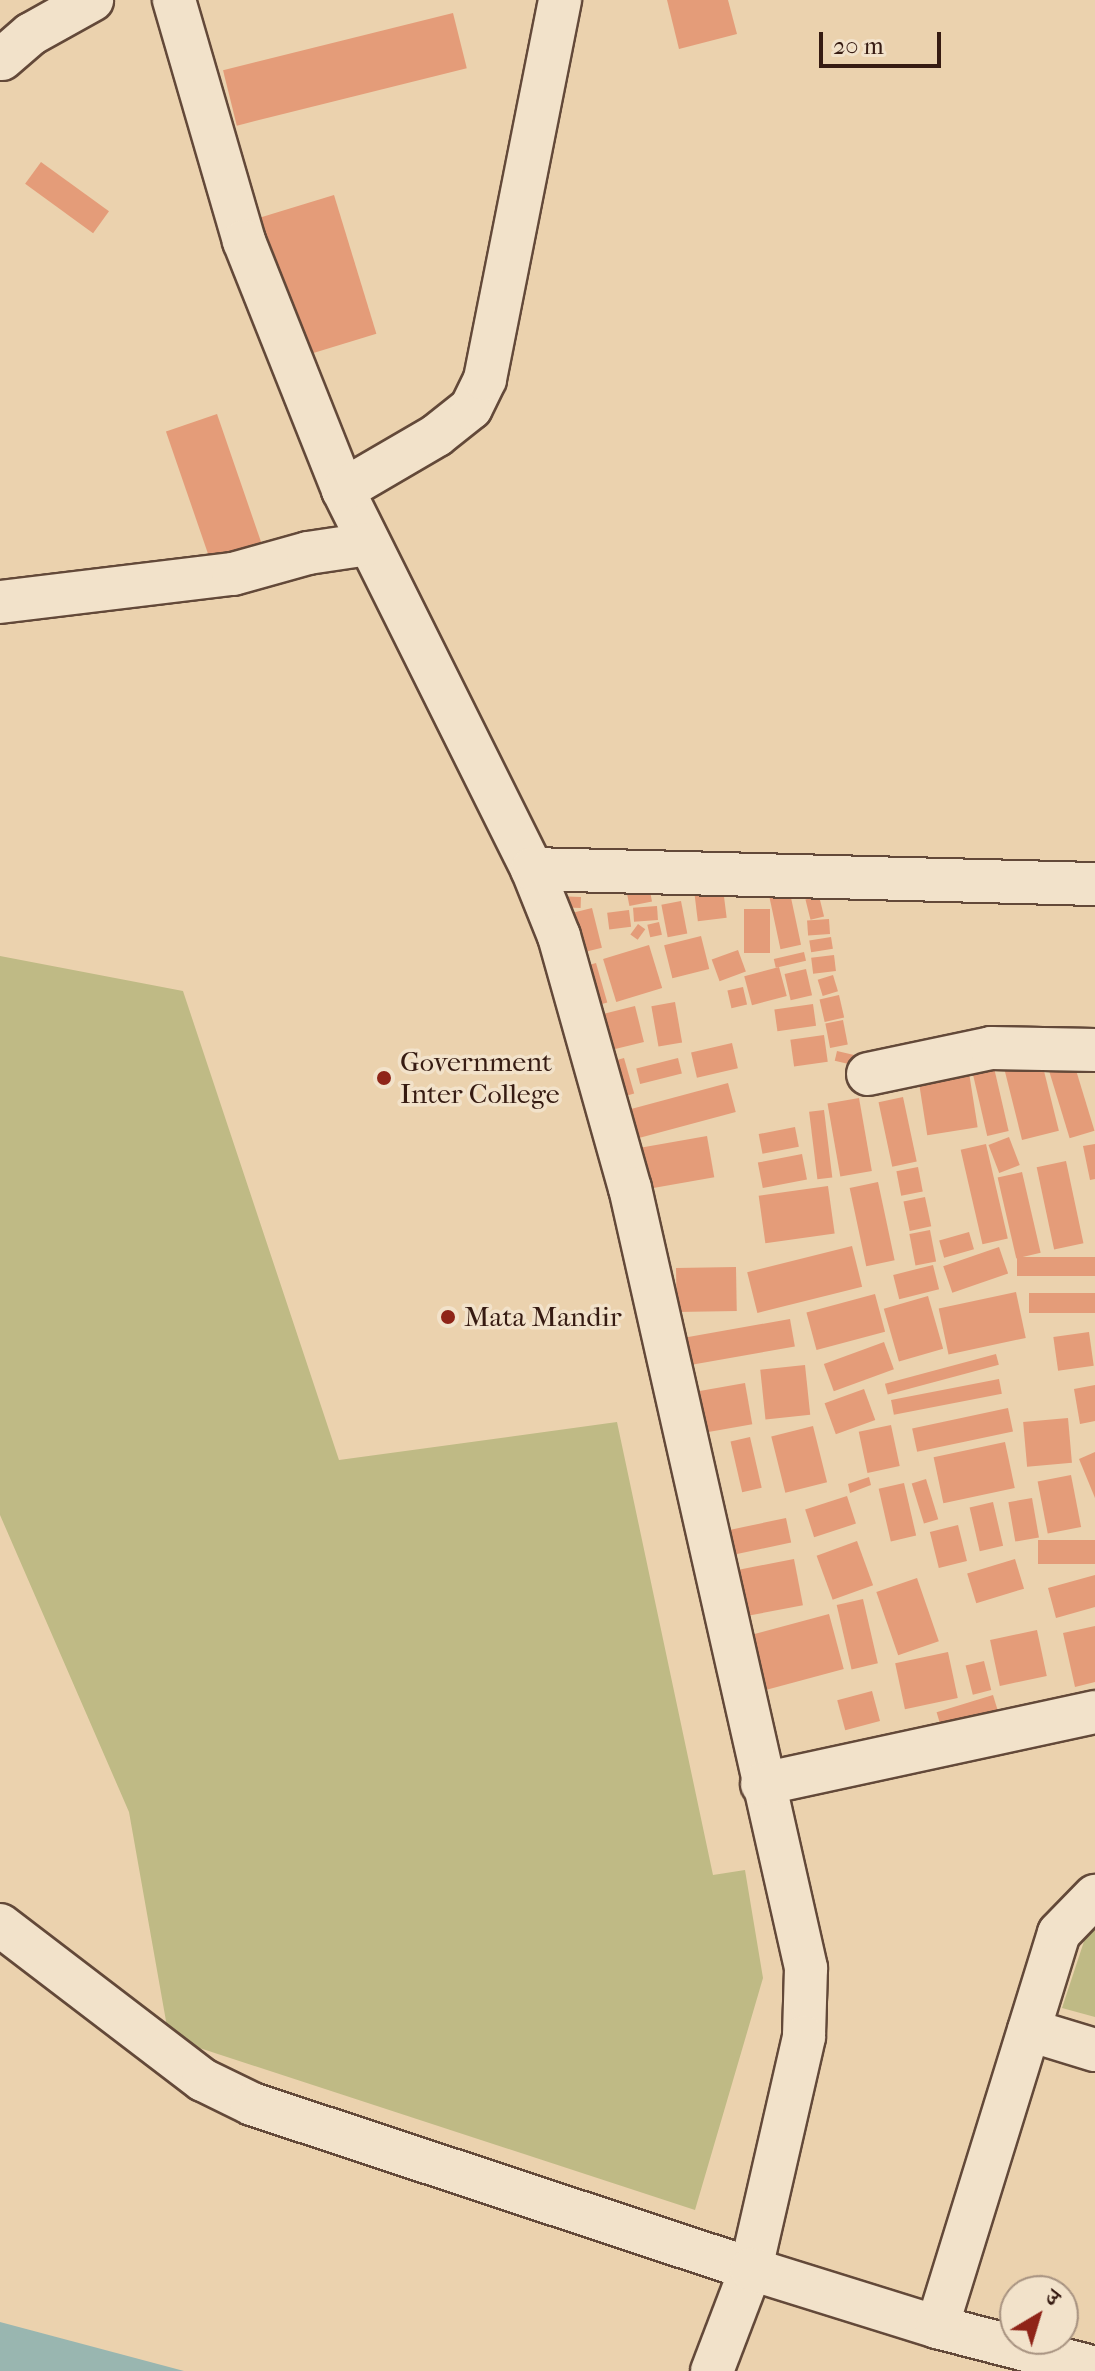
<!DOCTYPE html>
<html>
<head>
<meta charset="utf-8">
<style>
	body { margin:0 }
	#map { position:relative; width:1095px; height:2371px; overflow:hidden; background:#ebd2ae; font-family:"IM FELL French Canon","Noto Serif Devanagari",serif }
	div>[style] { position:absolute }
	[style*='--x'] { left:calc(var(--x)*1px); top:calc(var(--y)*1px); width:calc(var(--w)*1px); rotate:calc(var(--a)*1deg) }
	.green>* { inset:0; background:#bfba85 }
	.water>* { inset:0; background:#99b6b0 }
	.building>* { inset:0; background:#e49c79; transform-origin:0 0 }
	.roads { filter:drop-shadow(2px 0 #634939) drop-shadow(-2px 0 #634939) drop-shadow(0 2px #634939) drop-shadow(0 -2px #634939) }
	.minor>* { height:42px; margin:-21px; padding:0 21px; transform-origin:21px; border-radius:21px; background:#f2e2ca }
	.dots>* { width:22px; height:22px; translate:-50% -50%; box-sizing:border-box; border:4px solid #f2e2ca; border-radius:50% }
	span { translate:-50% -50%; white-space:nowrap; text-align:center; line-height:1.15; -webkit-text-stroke:7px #f2e2ca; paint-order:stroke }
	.poi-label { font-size:28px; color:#361b12 }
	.left { translate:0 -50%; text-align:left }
	.north { position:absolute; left:999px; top:2275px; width:80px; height:80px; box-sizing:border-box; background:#f2e2ca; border:2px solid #a79280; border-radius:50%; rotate:38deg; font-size:22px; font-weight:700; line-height:32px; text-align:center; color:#361b12 }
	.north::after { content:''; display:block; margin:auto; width:28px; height:36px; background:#8f2418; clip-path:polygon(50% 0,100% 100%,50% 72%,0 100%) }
	.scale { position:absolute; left:819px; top:32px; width:122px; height:36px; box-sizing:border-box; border:4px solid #361b12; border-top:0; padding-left:10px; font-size:24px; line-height:28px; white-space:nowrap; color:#361b12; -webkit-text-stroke:6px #f2e2ca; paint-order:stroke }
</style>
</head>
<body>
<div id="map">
	<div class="green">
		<div style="clip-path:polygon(0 956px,183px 991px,339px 1460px,617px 1422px,713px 1875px,745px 1870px,763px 1978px,695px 2210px,169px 2038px,129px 1812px,0 1515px)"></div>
		<div style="clip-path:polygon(1095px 1908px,1095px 2017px,1062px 2008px)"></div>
	</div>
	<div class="water">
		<div style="clip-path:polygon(0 2322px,184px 2371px,0 2371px)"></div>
	</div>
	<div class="building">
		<div style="clip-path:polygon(667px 0,728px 0,737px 34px,679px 49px)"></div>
		<div style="left:453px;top:13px;width:57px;height:237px;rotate:76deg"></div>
		<div style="left:41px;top:162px;width:84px;height:27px;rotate:36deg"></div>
		<div style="left:334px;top:195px;width:145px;height:83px;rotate:73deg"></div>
		<div style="left:217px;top:414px;width:150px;height:54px;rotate:71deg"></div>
		<div style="left:722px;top:880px;width:38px;height:29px;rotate:83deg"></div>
		<div style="left:648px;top:881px;width:21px;height:23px;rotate:79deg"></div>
		<div style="left:790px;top:893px;width:53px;height:21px;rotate:78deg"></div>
		<div style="left:554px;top:896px;width:27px;height:11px;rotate:2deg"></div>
		<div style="left:819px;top:896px;width:21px;height:14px;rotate:76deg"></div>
		<div style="left:681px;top:901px;width:33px;height:20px;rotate:79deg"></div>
		<div style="left:657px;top:906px;width:14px;height:24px;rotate:86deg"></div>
		<div style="left:592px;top:908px;width:41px;height:25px;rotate:76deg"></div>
		<div style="left:744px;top:909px;width:26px;height:44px"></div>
		<div style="left:629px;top:910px;width:17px;height:22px;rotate:83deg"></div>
		<div style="left:829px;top:919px;width:15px;height:22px;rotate:86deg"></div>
		<div style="left:659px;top:922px;width:13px;height:12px;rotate:77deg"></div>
		<div style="left:638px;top:924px;width:9px;height:13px;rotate:36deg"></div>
		<div style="left:701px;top:936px;width:34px;height:38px;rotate:76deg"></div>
		<div style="left:831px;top:937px;width:12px;height:22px;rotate:81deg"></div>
		<div style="left:649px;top:945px;width:45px;height:48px;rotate:73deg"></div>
		<div style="left:738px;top:950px;width:23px;height:28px;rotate:70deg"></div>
		<div style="left:804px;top:952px;width:9px;height:31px;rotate:77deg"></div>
		<div style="left:834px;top:955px;width:16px;height:23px;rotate:83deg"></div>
		<div style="left:596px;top:963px;width:41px;height:22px;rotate:74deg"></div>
		<div style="left:779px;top:967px;width:30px;height:36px;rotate:75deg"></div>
		<div style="left:806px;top:969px;width:27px;height:22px;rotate:77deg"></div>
		<div style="left:833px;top:975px;width:17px;height:16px;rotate:73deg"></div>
		<div style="left:743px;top:987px;width:18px;height:16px;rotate:77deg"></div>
		<div style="left:839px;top:995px;width:23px;height:20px;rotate:77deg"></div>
		<div style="left:675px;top:1002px;width:41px;height:24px;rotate:80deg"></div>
		<div style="left:813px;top:1004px;width:22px;height:39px;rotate:82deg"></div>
		<div style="left:635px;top:1006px;width:37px;height:35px;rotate:76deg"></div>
		<div style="left:843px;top:1020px;width:25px;height:18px;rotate:79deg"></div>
		<div style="left:824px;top:1035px;width:27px;height:34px;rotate:82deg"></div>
		<div style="left:732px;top:1043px;width:26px;height:42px;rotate:77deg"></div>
		<div style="left:837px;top:1051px;width:23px;height:10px;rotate:13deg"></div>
		<div style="left:1040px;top:1055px;width:78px;height:38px;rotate:76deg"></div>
		<div style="left:1072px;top:1057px;width:77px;height:26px;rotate:73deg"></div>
		<div style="left:624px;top:1058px;width:37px;height:19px;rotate:74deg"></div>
		<div style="left:678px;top:1058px;width:16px;height:43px;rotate:76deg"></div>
		<div style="left:992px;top:1059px;width:74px;height:22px;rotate:77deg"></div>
		<div style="left:967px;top:1060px;width:68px;height:51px;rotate:81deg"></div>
		<div style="left:728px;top:1083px;width:30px;height:108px;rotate:75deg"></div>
		<div style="left:903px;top:1097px;width:66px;height:25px;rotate:78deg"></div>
		<div style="left:859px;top:1098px;width:74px;height:32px;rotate:80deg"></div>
		<div style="left:824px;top:1110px;width:68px;height:15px;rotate:83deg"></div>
		<div style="left:795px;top:1127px;width:20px;height:37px;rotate:79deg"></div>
		<div style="left:707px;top:1136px;width:42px;height:72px;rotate:80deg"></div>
		<div style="left:1009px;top:1137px;width:30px;height:22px;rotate:69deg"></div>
		<div style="left:986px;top:1144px;width:97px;height:26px;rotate:77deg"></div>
		<div style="clip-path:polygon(1095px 1144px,1095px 1179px,1090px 1180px,1083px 1146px)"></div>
		<div style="left:802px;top:1154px;width:26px;height:45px;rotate:79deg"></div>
		<div style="left:1066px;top:1161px;width:84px;height:30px;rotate:78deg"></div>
		<div style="left:918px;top:1167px;width:25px;height:22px;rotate:79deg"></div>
		<div style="left:1022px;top:1172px;width:83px;height:25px;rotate:77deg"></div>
		<div style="left:878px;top:1182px;width:80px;height:29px;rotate:78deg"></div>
		<div style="left:828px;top:1186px;width:48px;height:70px;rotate:82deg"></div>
		<div style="left:925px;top:1197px;width:30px;height:22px;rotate:78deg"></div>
		<div style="left:930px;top:1230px;width:32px;height:21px;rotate:79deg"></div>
		<div style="left:969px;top:1232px;width:18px;height:31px;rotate:74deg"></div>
		<div style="left:852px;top:1246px;width:42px;height:108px;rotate:76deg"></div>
		<div style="left:999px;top:1247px;width:28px;height:59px;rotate:71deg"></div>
		<div style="left:1095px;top:1257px;width:19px;height:78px;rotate:90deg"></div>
		<div style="left:933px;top:1265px;width:25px;height:41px;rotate:76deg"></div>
		<div style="left:736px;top:1267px;width:44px;height:60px;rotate:89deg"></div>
		<div style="left:1016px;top:1292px;width:47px;height:79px;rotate:78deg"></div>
		<div style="left:1095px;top:1293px;width:20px;height:66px;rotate:90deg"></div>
		<div style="left:875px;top:1294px;width:39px;height:71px;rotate:75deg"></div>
		<div style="left:928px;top:1296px;width:55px;height:46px;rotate:74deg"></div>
		<div style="left:790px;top:1319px;width:28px;height:109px;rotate:80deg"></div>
		<div style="left:1089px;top:1332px;width:34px;height:36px;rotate:82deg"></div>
		<div style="left:884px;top:1342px;width:29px;height:64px;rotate:70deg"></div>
		<div style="left:996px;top:1354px;width:11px;height:115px;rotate:75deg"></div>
		<div style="left:805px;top:1365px;width:50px;height:45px;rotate:84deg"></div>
		<div style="left:999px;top:1379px;width:15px;height:110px;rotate:79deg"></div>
		<div style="left:745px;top:1383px;width:42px;height:46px;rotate:80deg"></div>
		<div style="clip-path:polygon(1095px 1385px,1095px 1421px,1080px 1424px,1074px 1389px)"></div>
		<div style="left:864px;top:1389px;width:33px;height:42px;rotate:70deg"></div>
		<div style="left:1008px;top:1408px;width:24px;height:98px;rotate:78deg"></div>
		<div style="left:1068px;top:1418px;width:45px;height:45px;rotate:85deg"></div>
		<div style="left:891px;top:1425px;width:42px;height:33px;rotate:78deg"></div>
		<div style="left:813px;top:1426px;width:58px;height:43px;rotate:76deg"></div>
		<div style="left:750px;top:1437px;width:52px;height:20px;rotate:77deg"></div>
		<div style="left:1005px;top:1442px;width:47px;height:73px;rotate:78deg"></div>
		<div style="clip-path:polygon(1095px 1452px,1095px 1498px,1079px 1459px)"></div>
		<div style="left:1071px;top:1475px;width:53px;height:34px;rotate:79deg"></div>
		<div style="clip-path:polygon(869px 1477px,871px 1485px,850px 1493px,848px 1484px)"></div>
		<div style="left:926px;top:1479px;width:42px;height:15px;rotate:73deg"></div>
		<div style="left:904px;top:1483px;width:54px;height:26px;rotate:77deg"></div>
		<div style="left:847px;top:1496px;width:29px;height:44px;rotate:72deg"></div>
		<div style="left:1032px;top:1498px;width:40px;height:24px;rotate:80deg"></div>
		<div style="left:993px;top:1502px;width:45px;height:24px;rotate:77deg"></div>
		<div style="left:786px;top:1518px;width:25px;height:65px;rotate:78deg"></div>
		<div style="left:958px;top:1525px;width:37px;height:29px;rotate:76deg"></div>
		<div style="left:1095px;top:1540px;width:24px;height:57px;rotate:90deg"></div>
		<div style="left:857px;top:1541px;width:47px;height:43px;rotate:70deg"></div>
		<div style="left:794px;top:1559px;width:47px;height:64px;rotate:79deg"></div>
		<div style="left:1015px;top:1559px;width:31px;height:50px;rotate:73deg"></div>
		<div style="clip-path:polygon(1095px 1575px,1095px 1607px,1056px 1618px,1048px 1588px)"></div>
		<div style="left:917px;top:1578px;width:67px;height:43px;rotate:71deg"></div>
		<div style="left:863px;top:1599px;width:66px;height:27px;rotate:77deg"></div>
		<div style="left:829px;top:1614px;width:57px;height:96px;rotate:75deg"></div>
		<div style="clip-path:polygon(1095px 1626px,1095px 1682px,1075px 1687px,1063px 1633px)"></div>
		<div style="left:1037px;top:1630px;width:47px;height:48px;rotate:78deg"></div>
		<div style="left:948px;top:1652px;width:47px;height:54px;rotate:78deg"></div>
		<div style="left:984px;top:1661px;width:30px;height:19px;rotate:76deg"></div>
		<div style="left:872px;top:1691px;width:31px;height:36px;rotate:75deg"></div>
		<div style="left:993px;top:1695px;width:28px;height:59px;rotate:73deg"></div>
	</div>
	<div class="roads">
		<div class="minor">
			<div style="--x:174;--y:0;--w:251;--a:73.8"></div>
			<div style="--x:244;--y:241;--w:268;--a:68.3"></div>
			<div style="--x:343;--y:490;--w:424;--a:63.5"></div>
			<div style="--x:532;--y:869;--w:72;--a:68.1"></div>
			<div style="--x:559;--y:936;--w:262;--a:74.3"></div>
			<div style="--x:630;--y:1188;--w:800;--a:77.28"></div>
			<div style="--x:806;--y:1968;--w:69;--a:91.7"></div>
			<div style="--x:804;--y:2037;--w:238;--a:102.9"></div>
			<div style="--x:751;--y:2269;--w:109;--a:110.9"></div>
			<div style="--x:2;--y:59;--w:38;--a:-41"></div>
			<div style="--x:31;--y:34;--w:70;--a:-29.1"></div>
			<div style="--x:343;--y:490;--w:109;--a:-30.3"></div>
			<div style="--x:437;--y:435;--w:43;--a:-38.5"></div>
			<div style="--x:471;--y:408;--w:32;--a:-64"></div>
			<div style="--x:485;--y:379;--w:386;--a:-78.8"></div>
			<div style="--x:0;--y:602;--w:235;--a:-6.9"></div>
			<div style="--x:233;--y:574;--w:78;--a:-15.6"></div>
			<div style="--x:308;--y:553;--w:61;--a:-8.5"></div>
			<div style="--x:532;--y:869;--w:563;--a:1.53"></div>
			<div style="--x:868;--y:1074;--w:126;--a:-11.9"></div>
			<div style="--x:991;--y:1048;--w:104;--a:1.1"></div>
			<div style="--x:762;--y:1784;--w:341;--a:-12.2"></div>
			<div style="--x:0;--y:1925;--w:255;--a:37.4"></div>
			<div style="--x:203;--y:2080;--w:55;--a:26.1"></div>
			<div style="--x:252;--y:2104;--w:526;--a:18.3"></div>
			<div style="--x:751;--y:2269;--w:195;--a:17.3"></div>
			<div style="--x:937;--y:2327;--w:163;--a:14.5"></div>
			<div style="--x:1029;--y:2030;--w:69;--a:16.9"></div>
			<div style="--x:937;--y:2327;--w:412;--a:-72.8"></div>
			<div style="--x:1059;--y:1933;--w:52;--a:-45.8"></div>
		</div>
	</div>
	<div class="dots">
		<div style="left:384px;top:1078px;background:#8f2418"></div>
		<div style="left:448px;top:1317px;background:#8f2418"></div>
	</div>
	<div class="poi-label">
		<span class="left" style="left:400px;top:1078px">Government<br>Inter College</span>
		<span class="left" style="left:464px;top:1317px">Mata Mandir</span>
	</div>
	<div class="north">उ</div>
	<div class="scale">20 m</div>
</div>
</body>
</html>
